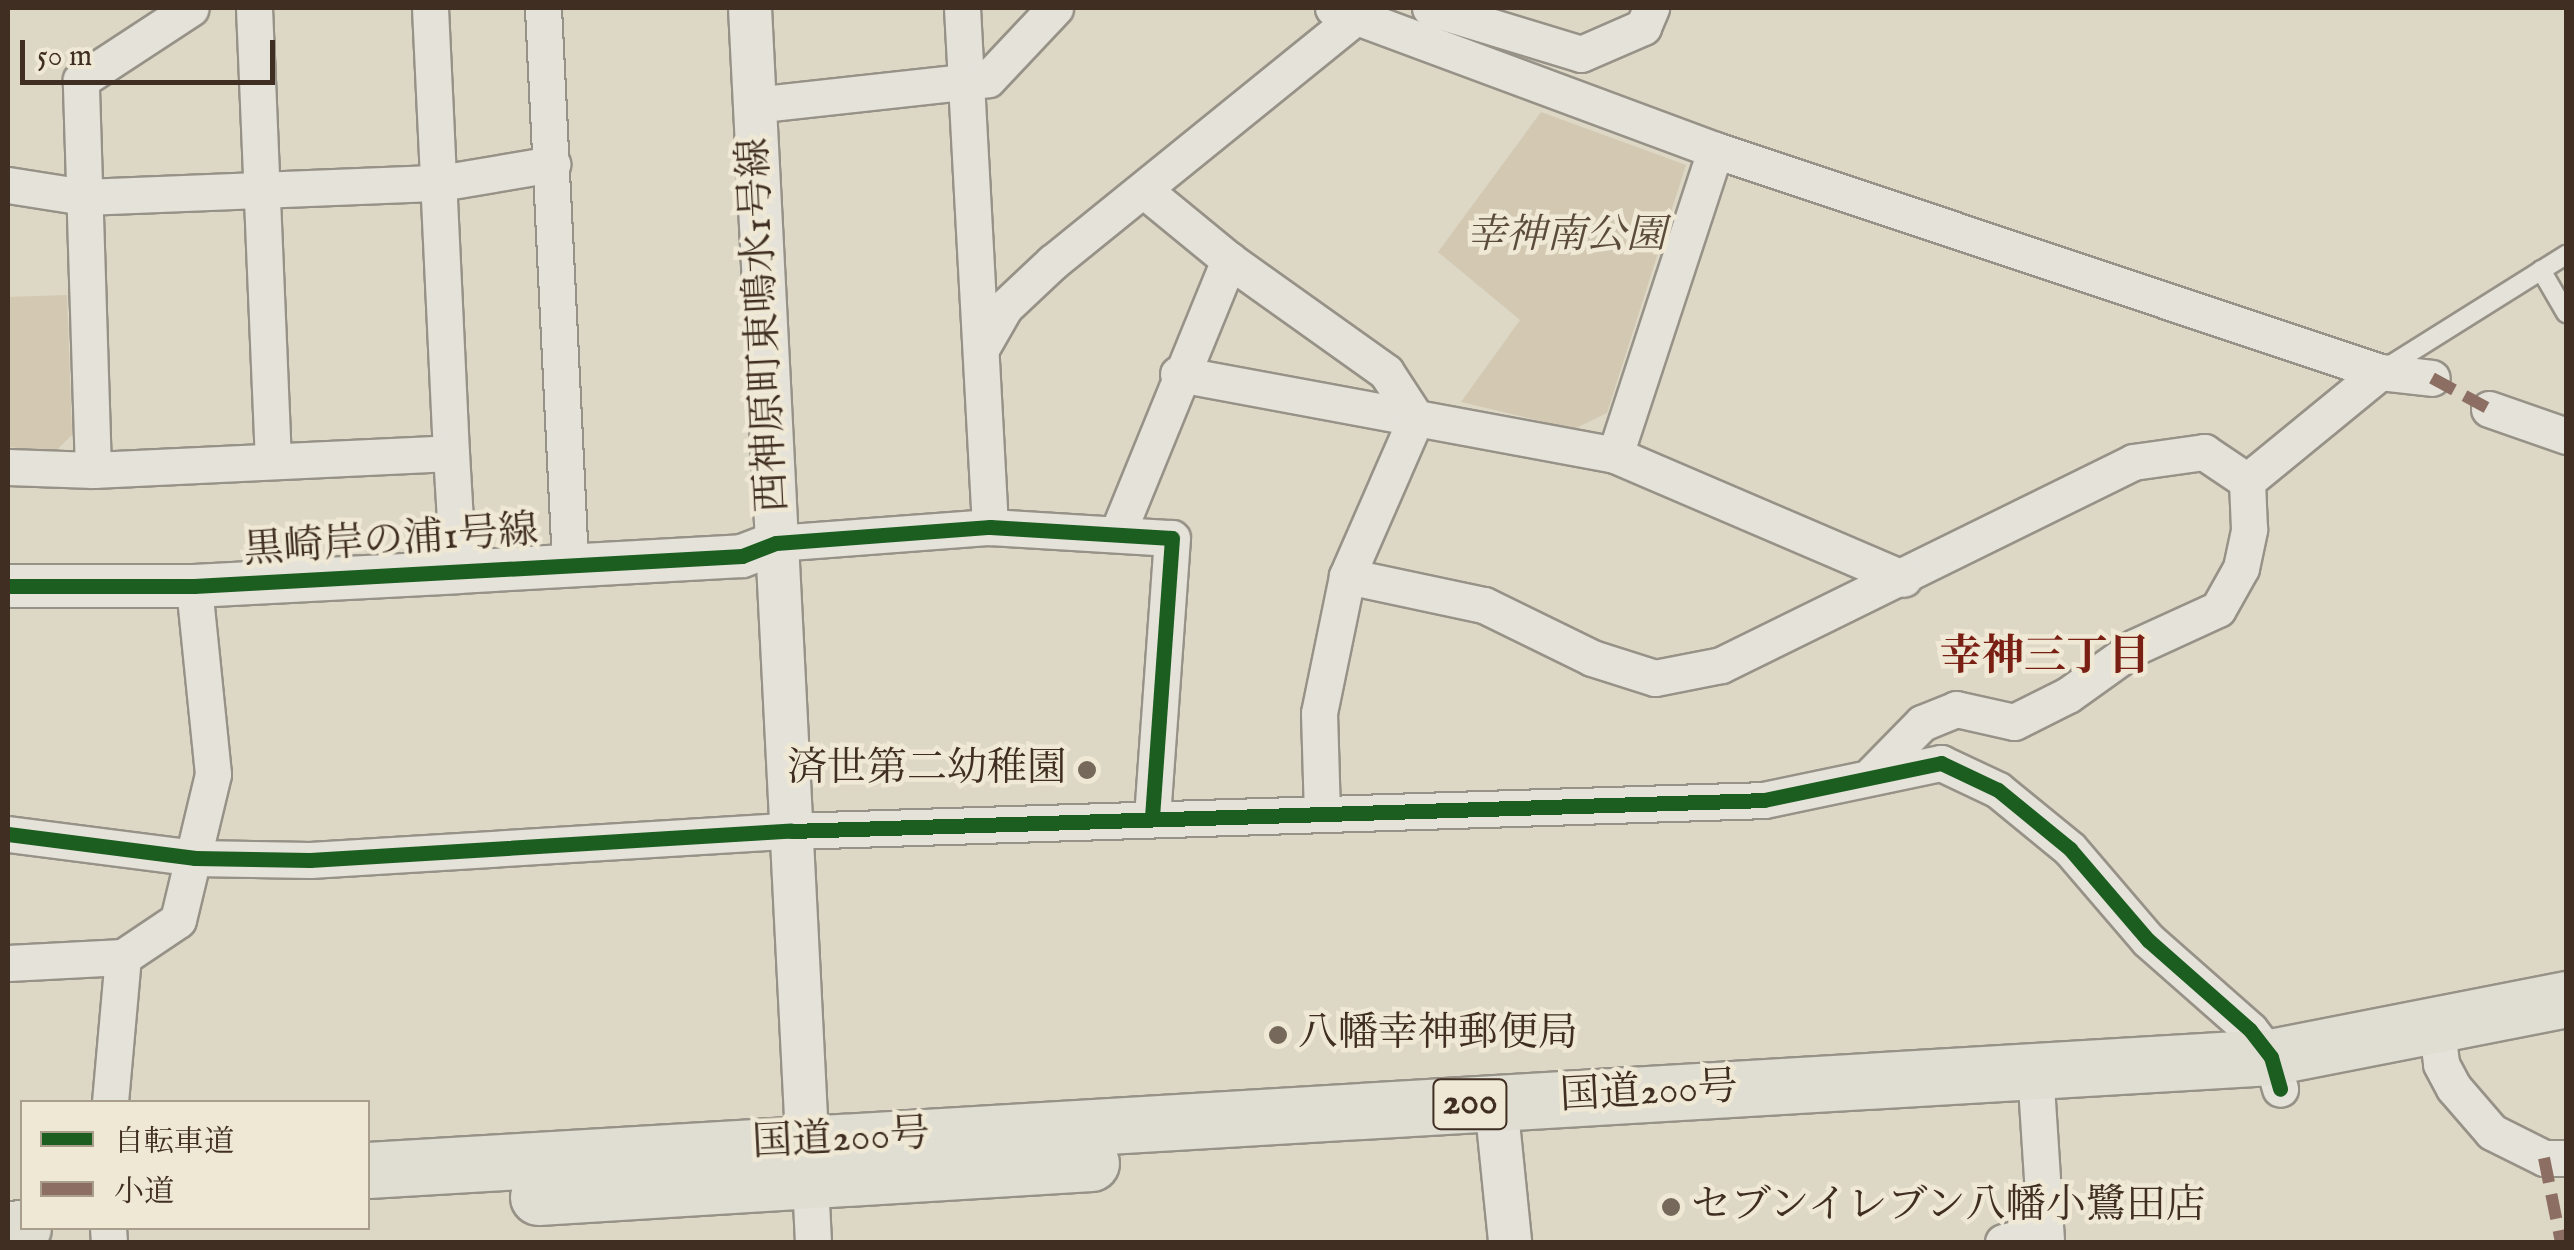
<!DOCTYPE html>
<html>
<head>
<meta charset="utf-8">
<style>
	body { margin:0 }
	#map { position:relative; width:2574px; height:1250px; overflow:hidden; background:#ddd7c6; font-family:"IM FELL English","Noto Serif JP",serif }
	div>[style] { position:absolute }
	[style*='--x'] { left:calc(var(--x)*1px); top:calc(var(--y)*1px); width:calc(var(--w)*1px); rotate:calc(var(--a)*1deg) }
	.green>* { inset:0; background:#d3c9b2 }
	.roads { filter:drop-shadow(2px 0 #979287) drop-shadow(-2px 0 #979287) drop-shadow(0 2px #979287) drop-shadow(0 -2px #979287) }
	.service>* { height:18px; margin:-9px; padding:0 9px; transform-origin:9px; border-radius:9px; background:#e5e2da }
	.minor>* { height:35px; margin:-17.5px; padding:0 17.5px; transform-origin:17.5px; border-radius:17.5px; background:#e5e2da }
	.tertiary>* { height:42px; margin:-21px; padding:0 21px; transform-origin:21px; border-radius:21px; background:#e5e2da }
	.trunk>* { height:55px; margin:-27.5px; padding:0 27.5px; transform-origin:27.5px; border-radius:27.5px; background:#e0ddd3 }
	.quiet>* { height:12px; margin-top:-6px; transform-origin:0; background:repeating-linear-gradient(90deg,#8d6e63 0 25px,transparent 0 37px) }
	.cycleway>* { height:15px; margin:-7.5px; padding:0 7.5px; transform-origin:7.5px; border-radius:7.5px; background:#1b5e20 }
	.dots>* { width:28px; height:28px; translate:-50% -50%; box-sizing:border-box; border:5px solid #efe8d4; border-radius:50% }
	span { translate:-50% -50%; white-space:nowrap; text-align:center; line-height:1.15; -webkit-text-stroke:9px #efe8d4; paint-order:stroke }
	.shield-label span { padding:2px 8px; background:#efe8d4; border:2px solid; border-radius:8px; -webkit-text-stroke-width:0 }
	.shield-label { font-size:38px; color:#3f2e21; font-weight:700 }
	.park-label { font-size:40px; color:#5b4b3b; font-style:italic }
	.street-label { font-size:40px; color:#3f2e21 }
	.poi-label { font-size:40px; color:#3f2e21 }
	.right { translate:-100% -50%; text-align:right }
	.left { translate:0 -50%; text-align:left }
	.neighbourhood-label { font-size:42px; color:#7a1f14; font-weight:700 }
	.frame { position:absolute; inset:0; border:10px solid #3f2e21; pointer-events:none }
	.legend { position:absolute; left:20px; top:1100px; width:350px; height:130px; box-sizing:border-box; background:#efe8d4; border:2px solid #a99e8c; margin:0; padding:12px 18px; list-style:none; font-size:30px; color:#3f2e21 }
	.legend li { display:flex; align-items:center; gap:20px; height:50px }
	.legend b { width:50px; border:2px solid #a99e8c }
	.scale { position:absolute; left:20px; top:40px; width:255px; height:45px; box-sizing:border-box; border:5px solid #3f2e21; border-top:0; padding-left:12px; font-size:30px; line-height:35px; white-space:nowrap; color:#3f2e21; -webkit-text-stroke:8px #efe8d4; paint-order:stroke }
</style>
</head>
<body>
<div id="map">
	<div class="green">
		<div style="clip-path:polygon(1541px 112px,1686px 165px,1607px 413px,1574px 429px,1461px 402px,1520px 320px,1438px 252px)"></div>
		<div style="clip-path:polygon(67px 295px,72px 435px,56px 451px,8px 447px,8px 297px)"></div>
	</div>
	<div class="roads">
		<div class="service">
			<div style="--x:2541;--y:270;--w:50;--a:59.8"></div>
			<div style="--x:2384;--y:369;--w:215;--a:-32.1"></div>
		</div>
		<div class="minor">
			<div style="--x:254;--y:8;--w:453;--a:87.6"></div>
			<div style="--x:430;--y:8;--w:445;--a:87.3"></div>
			<div style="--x:543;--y:8;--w:556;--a:87.21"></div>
			<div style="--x:962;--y:8;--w:520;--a:86.91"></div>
			<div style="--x:1333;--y:8;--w:408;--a:20.4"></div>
			<div style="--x:1715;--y:150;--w:701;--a:18.46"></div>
			<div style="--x:2380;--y:372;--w:52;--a:6.6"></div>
			<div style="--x:1430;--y:8;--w:158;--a:16.9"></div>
			<div style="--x:1581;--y:54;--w:68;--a:-23.5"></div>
			<div style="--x:1643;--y:27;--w:21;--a:-67"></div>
			<div style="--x:754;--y:105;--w:235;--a:-6.3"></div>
			<div style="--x:988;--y:79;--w:98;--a:-46.7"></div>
			<div style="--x:8;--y:185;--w:77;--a:9"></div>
			<div style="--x:84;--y:197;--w:356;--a:-2.3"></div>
			<div style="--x:440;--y:183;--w:114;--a:-9.6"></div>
			<div style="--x:1145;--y:191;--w:109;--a:39.4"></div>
			<div style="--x:1229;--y:260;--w:193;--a:35.5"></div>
			<div style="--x:1386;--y:372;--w:55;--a:56.9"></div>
			<div style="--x:1416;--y:418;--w:242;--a:-169.5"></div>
			<div style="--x:982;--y:347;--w:46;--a:-60.1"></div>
			<div style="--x:1005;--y:307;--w:66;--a:-43.2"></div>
			<div style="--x:1053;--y:262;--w:404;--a:-39"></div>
			<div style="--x:2489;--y:409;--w:82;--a:19.3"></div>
			<div style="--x:1615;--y:455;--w:321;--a:-71.8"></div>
			<div style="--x:8;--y:467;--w:85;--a:2"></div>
			<div style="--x:93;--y:470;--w:358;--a:-2.7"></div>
			<div style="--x:451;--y:453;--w:119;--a:86.6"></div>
			<div style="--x:93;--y:470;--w:390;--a:-91.8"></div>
			<div style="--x:81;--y:80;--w:131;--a:-33.2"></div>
			<div style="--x:2247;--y:481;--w:172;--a:-39.3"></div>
			<div style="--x:1118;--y:532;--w:294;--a:-67.8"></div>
			<div style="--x:776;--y:543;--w:215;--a:-4.3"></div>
			<div style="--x:990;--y:527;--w:182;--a:3.5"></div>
			<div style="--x:1172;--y:538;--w:281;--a:94.1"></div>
			<div style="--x:1347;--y:576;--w:140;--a:12"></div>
			<div style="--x:1484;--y:605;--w:120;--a:26.1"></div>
			<div style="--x:1592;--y:658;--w:66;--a:17.6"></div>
			<div style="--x:1655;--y:678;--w:67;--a:-11.1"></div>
			<div style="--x:1721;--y:665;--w:459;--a:-26.2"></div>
			<div style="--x:2133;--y:462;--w:72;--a:-8"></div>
			<div style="--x:2204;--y:452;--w:52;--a:34"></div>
			<div style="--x:1873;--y:773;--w:70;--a:-45.6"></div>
			<div style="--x:1922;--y:723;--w:37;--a:-22"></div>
			<div style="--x:1956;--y:709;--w:59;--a:12.6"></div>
			<div style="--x:2014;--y:722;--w:60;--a:-26.6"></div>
			<div style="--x:2068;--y:695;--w:82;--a:-35.6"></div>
			<div style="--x:2135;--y:647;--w:91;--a:-24.6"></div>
			<div style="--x:2218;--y:609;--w:47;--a:-60.7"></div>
			<div style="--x:2241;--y:568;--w:40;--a:-78"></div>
			<div style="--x:2249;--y:529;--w:48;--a:-92.4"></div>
			<div style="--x:1322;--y:814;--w:101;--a:-91.7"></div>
			<div style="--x:1319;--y:713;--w:140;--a:-78.4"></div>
			<div style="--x:1347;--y:576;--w:172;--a:-66.4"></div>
			<div style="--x:1416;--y:418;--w:202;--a:10.5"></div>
			<div style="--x:1615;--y:455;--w:314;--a:23.2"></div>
			<div style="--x:8;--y:834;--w:189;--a:7.3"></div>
			<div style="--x:195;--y:858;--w:115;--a:1"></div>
			<div style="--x:310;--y:860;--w:482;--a:-3.5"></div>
			<div style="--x:791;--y:831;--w:973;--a:-1.82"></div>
			<div style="--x:1764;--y:800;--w:181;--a:-11.8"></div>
			<div style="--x:1941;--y:763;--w:63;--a:25.3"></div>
			<div style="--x:1998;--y:790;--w:93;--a:39.3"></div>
			<div style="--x:2070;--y:849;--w:120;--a:49.4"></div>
			<div style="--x:2148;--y:940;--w:136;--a:41.4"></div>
			<div style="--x:2250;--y:1030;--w:34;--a:52"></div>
			<div style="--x:2271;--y:1057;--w:33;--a:74"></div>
			<div style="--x:8;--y:963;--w:115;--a:-3"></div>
			<div style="--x:123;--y:957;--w:66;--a:-33.9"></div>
			<div style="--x:178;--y:920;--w:150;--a:-76.5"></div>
			<div style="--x:213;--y:774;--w:189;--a:-95.8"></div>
			<div style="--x:2437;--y:1030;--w:34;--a:83"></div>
			<div style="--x:2441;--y:1064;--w:27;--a:62"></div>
			<div style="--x:2454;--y:1088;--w:58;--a:49.2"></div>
			<div style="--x:2492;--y:1132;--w:58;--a:26.6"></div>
			<div style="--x:2544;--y:1158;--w:22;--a:0"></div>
			<div style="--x:2035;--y:1070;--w:172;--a:86.3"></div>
			<div style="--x:110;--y:1102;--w:146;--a:-84.9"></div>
			<div style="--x:810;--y:1181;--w:61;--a:87.2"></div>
			<div style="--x:108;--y:1228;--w:14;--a:86"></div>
			<div style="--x:2003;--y:1242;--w:41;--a:-14"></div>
		</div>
		<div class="tertiary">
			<div style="--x:750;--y:8;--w:1168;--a:87.11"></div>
			<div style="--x:8;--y:586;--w:186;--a:0"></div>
			<div style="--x:194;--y:586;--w:264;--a:-3"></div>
			<div style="--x:458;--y:572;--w:284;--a:-3.2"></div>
			<div style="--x:742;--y:556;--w:36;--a:-21"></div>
			<div style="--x:1496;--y:1103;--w:140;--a:84.2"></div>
		</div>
		<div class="trunk">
			<div style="--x:368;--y:1170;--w:1906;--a:-3.4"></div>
			<div style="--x:2271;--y:1057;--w:301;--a:-11.1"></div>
			<div style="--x:538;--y:1197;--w:554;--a:-3.52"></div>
			<div style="--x:8;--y:1229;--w:15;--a:-4"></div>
		</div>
	</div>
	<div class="quiet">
		<div style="--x:2432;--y:378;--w:65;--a:28.5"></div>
		<div style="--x:2544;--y:1158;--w:86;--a:78.6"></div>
	</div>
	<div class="cycleway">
		<div style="--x:8;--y:586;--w:186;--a:0"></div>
		<div style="--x:194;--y:586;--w:549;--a:-3.13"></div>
		<div style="--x:742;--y:556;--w:36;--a:-21"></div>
		<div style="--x:776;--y:543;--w:215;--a:-4.3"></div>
		<div style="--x:990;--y:527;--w:182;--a:3.5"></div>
		<div style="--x:1172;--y:538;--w:281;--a:94.1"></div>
		<div style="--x:8;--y:834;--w:189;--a:7.3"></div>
		<div style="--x:195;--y:858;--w:115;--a:1"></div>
		<div style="--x:310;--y:860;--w:482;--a:-3.5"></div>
		<div style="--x:791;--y:831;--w:973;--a:-1.82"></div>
		<div style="--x:1764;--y:800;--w:181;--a:-11.8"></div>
		<div style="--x:1941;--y:763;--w:63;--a:25.3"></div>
		<div style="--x:1998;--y:790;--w:93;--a:39.3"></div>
		<div style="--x:2070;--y:849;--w:120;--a:49.4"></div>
		<div style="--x:2148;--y:940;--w:136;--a:41.4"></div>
		<div style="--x:2250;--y:1030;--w:34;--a:52"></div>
		<div style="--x:2271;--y:1057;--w:33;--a:74"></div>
	</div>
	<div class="dots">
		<div style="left:1087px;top:770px;background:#76695b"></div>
		<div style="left:1278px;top:1035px;background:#76695b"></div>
		<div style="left:1671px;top:1207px;background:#76695b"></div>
	</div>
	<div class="shield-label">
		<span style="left:1470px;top:1104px">200</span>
	</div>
	<div class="park-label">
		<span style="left:1566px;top:237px">幸神南公園</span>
	</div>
	<div class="street-label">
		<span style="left:765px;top:325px;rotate:-93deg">西神原町東鳴水1号線</span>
		<span style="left:391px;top:542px;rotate:-4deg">黒崎岸の浦1号線</span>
		<span style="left:1649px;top:1093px;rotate:-3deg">国道200号</span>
		<span style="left:841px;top:1140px;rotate:-3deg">国道200号</span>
	</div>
	<div class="poi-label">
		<span class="right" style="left:1067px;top:770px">済世第二幼稚園</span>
		<span class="left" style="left:1298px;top:1035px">八幡幸神郵便局</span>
		<span class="left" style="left:1691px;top:1207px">セブンイレブン八幡小鷺田店</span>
	</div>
	<div class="neighbourhood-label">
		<span style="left:2045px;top:658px">幸神三丁目</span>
	</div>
	<div class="frame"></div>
	<ul class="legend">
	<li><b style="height:12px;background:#1b5e20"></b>自転車道</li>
	<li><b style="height:12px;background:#8d6e63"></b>小道</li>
	</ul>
	<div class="scale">50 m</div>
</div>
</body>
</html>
